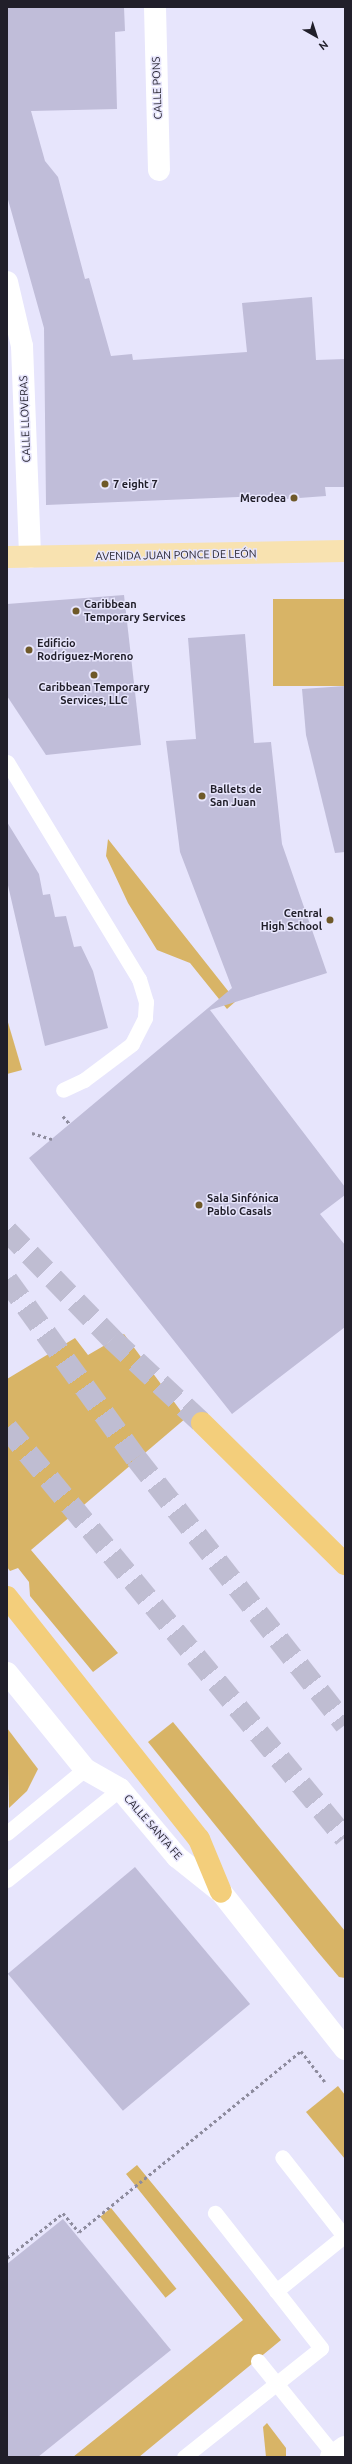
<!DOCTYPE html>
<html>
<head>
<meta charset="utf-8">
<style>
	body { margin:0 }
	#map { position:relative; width:352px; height:2464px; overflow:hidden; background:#e7e5fc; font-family:Ubuntu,sans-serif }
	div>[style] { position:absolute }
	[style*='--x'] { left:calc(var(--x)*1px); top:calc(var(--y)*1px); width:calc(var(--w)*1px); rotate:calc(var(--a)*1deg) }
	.green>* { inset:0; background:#d8b466; transform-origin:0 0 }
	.building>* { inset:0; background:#c0bdd9; transform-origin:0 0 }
	.highway-tunnel>* { height:22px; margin-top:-11px; transform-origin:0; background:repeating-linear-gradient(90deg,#bfbdd2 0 22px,transparent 0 33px) }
	.path>* { height:2.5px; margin-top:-1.25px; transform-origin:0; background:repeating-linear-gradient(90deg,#8d8b9d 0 3px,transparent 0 6px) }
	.lane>* { height:15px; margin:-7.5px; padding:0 7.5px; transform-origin:7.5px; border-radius:7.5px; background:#fff }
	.street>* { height:22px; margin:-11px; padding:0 11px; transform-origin:11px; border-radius:11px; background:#fff }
	.primary>* { height:22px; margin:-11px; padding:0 11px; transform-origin:11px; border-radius:11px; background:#f8e2b0 }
	.highway>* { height:22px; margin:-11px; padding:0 11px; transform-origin:11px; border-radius:11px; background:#f3ce7b }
	.dots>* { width:11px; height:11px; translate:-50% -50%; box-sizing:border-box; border:2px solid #e7e5fc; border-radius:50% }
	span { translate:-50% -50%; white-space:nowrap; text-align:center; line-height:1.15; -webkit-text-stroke:3px #e7e5fc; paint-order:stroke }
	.street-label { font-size:11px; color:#211f2a }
	.poi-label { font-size:11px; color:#211f2a; font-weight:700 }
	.left { translate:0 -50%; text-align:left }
	.right { translate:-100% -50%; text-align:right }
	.frame { position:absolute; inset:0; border:8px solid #211f2a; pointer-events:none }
	.north { position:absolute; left:296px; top:16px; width:40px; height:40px; -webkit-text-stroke:3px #e7e5fc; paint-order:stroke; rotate:141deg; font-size:11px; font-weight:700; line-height:16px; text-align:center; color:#211f2a }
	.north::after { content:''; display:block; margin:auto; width:14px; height:18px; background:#211f2a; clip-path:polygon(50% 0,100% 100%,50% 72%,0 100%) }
</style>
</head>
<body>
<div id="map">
	<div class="green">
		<div style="left:345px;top:599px;width:87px;height:72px;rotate:90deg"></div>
		<div style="clip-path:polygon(108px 839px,236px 1001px,227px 1009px,190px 963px,157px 950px,128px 903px,106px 856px)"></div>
		<div style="clip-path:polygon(7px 1019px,22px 1070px,7px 1074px)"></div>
		<div style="clip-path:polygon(124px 1334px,186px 1418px,31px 1550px,118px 1653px,93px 1672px,30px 1596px,29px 1582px,18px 1568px,10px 1571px,7px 1567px,7px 1379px,75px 1338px,88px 1355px)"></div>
		<div style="clip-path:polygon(173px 1722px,345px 1931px,345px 1978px,339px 1977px,317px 1951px,148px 1742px)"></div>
		<div style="clip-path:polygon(7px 1728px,38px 1769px,27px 1791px,9px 1808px)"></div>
		<div style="clip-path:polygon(338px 2086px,345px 2095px,345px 2159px,306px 2112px)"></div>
		<div style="clip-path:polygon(137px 2165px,281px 2340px,139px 2457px,73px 2457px,243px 2320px,126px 2174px)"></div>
		<div style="left:111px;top:2208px;width:104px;height:14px;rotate:51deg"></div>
		<div style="clip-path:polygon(267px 2423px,286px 2448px,286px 2457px,266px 2457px,263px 2427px)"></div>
	</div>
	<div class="building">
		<div style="clip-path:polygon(7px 7px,124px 7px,125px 31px,115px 32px,117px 109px,31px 111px,45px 161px,58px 177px,85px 279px,89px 278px,111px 356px,132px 354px,133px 360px,247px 352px,242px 303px,312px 297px,316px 360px,345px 359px,345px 487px,325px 487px,326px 496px,259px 501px,259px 496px,46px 505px,44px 328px,7px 196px)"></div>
		<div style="clip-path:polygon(124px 595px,141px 745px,46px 755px,7px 696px,7px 604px)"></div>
		<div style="clip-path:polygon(245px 634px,254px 743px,271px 742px,282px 844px,327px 973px,210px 1010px,345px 1187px,345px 1195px,320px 1214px,345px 1245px,345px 1327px,232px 1414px,29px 1158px,232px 988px,180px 852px,166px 741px,196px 739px,188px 638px)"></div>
		<div style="clip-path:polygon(345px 686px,345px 852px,335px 853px,306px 735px,302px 689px)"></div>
		<div style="clip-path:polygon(7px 822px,39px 874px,43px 895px,50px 894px,55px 917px,66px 916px,74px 947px,81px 946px,93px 971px,108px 1028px,45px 1046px,7px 881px)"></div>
		<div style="left:135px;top:1867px;width:179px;height:166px;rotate:50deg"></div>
		<div style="clip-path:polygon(63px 2219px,171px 2350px,38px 2457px,7px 2457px,7px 2264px)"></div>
	</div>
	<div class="highway-tunnel">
		<div style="--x:7;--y:1231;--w:151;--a:45.8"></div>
		<div style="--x:112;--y:1339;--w:123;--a:43"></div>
		<div style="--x:7;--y:1280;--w:220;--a:54.1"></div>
		<div style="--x:136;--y:1458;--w:339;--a:51.9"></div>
		<div style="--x:7;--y:1428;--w:531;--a:50.5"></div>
	</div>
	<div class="path">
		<div style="--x:63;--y:1116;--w:11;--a:49"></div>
		<div style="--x:32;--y:1133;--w:21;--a:17"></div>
		<div style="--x:7;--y:2258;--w:72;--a:-38.8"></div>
		<div style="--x:63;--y:2213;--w:25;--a:50"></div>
		<div style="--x:79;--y:2232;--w:286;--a:-39.2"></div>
		<div style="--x:301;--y:2051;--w:39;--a:52"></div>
	</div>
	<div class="lane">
		<div style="--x:7;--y:762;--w:254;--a:58.7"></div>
		<div style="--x:139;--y:979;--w:24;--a:73"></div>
		<div style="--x:146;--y:1002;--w:16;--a:94"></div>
		<div style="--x:145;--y:1018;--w:29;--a:117"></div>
		<div style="--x:132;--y:1044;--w:60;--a:143.1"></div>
		<div style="--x:84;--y:1080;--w:23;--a:155"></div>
		<div style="--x:7;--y:1833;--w:101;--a:-39.4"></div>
		<div style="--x:7;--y:1880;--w:145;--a:-38.8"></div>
		<div style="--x:276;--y:2291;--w:87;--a:-39"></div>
		<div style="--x:344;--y:2236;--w:100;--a:-128.1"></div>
		<div style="--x:258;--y:2361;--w:121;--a:51"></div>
		<div style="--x:184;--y:2457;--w:175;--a:-38.5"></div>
		<div style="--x:321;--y:2348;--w:172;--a:-128.1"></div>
	</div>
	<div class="street">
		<div style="--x:155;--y:7;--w:163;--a:88.6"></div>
		<div style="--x:7;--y:282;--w:66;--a:76.8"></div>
		<div style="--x:22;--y:346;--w:211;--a:87.8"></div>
		<div style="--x:7;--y:1673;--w:124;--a:50.9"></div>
		<div style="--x:85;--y:1769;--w:40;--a:29.7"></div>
		<div style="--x:120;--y:1789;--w:89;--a:50"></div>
		<div style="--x:177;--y:1857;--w:56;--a:38.5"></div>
		<div style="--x:221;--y:1892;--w:200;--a:51.7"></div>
		<div style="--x:331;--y:2457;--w:17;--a:-36"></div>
	</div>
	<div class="primary">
		<div style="--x:7;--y:557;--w:338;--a:-1"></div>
	</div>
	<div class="highway">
		<div style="--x:202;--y:1423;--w:201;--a:44.6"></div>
		<div style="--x:7;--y:1597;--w:309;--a:51.6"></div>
		<div style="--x:199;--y:1839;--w:57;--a:67.5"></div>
	</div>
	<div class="dots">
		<div style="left:105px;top:484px;background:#6f5929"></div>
		<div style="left:294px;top:498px;background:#6f5929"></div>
		<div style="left:76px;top:611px;background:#6f5929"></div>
		<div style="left:29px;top:650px;background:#6f5929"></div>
		<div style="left:94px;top:675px;background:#6f5929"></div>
		<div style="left:202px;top:796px;background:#6f5929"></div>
		<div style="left:330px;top:920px;background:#6f5929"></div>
		<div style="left:199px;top:1205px;background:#6f5929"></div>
	</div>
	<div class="street-label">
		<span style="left:157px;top:88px;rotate:-92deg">CALLE PONS</span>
		<span style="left:25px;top:419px;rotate:-92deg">CALLE LLOVERAS</span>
		<span style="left:176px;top:555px;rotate:-1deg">AVENIDA JUAN PONCE DE LEÓN</span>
		<span style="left:153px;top:1827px;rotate:49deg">CALLE SANTA FE</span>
	</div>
	<div class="poi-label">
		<span class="left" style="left:113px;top:484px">7 eight 7</span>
		<span class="right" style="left:286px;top:498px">Merodea</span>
		<span class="left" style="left:84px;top:611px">Caribbean<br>Temporary Services</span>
		<span class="left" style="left:37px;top:650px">Edificio<br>Rodríguez-Moreno</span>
		<span style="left:94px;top:694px">Caribbean Temporary<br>Services, LLC</span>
		<span class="left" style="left:210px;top:796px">Ballets de<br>San Juan</span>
		<span class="right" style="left:322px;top:920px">Central<br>High School</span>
		<span class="left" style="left:207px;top:1205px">Sala Sinfónica<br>Pablo Casals</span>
	</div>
	<div class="frame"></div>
	<div class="north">N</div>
</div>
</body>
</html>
